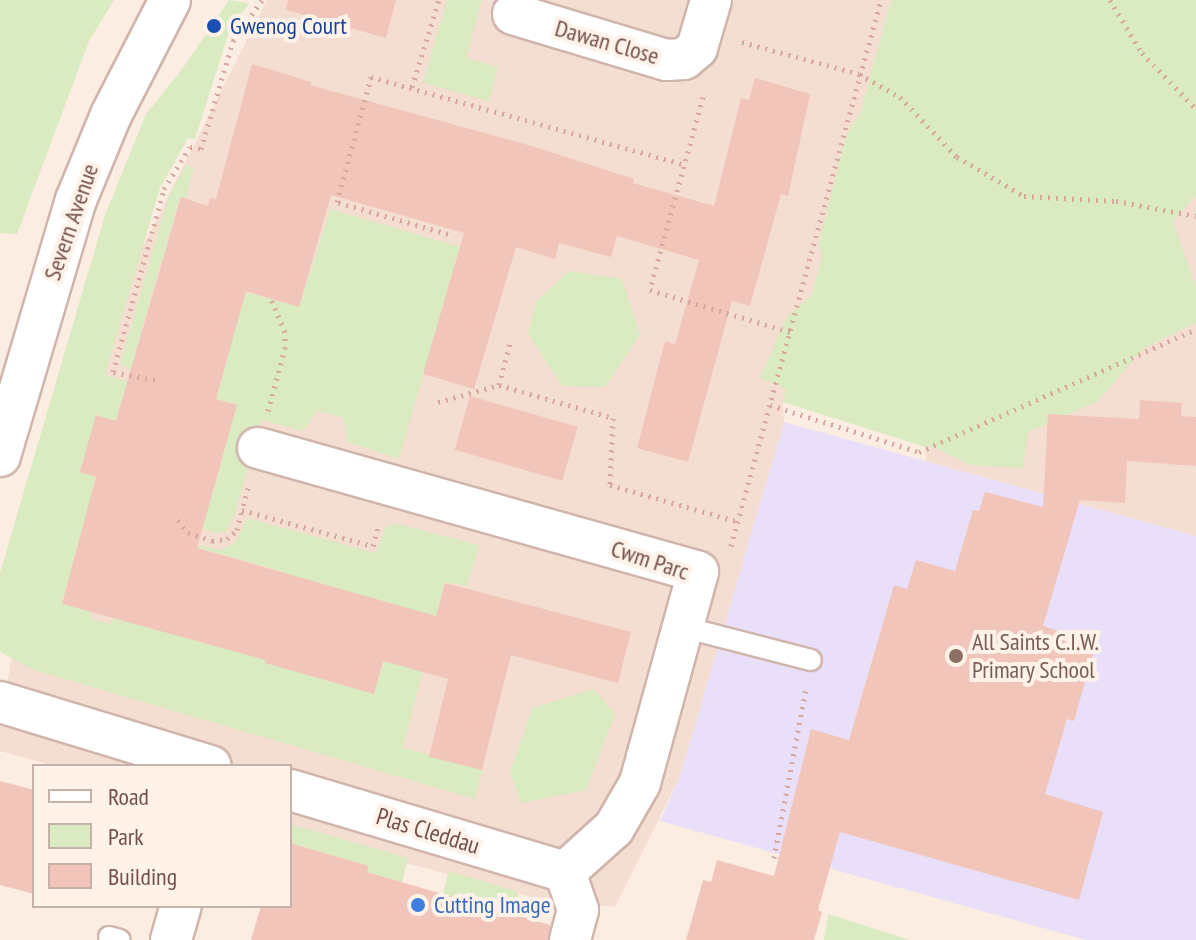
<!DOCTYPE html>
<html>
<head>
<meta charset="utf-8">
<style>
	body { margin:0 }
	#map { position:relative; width:1196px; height:940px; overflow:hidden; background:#fcede2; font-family:"PT Sans Narrow",sans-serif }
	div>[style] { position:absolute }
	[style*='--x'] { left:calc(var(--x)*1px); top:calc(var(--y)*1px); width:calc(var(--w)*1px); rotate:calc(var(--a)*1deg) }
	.residential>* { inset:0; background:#f4ddd1 }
	.education>* { inset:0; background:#eadff9 }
	.green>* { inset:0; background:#daeac1 }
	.building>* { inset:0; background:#f2c5ba; transform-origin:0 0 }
	.path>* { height:5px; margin-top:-2.5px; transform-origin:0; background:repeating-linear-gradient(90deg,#d7a89d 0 2px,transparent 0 8px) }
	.roads { filter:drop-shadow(2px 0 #d0b5ac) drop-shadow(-2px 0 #d0b5ac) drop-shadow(0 2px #d0b5ac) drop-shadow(0 -2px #d0b5ac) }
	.service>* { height:20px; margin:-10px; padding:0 10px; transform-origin:10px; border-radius:10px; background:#fff }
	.minor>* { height:40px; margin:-20px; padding:0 20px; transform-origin:20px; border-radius:20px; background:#fff }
	.dots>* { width:22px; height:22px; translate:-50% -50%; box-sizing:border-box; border:4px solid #fff2e9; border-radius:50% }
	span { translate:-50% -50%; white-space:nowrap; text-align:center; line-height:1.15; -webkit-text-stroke:8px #fff2e9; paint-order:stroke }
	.transit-label { font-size:24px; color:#164399 }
	.left { translate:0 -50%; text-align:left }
	.street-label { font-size:24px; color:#745048 }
	.education-label { font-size:24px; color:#785e54 }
	.shop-label { font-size:24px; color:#366cbe }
	.legend { position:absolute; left:32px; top:764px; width:260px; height:144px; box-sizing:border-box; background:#fff2e9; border:2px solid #c7b1a9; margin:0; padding:10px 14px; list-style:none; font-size:24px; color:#745048 }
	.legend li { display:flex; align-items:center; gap:16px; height:40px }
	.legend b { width:40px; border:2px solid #c7b1a9 }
</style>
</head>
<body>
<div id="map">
	<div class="residential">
		<div style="clip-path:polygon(267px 0,891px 0,783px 402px,784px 422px,680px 776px,615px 907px,538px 899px,290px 831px,290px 766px,55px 766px,0 751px,0 718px,63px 405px)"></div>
		<div style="clip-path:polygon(1196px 176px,1196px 307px,1169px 256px,1175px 190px)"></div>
		<div style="clip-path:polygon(1196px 323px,1196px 536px,926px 461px,925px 447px)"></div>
	</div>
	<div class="education">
		<div style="clip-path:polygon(784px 422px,1196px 536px,1196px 940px,1086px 940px,660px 821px,680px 776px)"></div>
	</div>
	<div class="green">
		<div style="clip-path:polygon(0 0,114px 0,89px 41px,17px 234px,0 233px)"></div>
		<div style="clip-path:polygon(229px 0,249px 3px,228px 35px,195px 139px,188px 138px,160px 188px,105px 375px,127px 381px,116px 421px,96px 415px,80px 472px,98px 477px,62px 603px,92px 612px,90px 619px,111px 624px,118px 599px,273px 635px,266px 663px,373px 694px,383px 661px,399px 666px,406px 642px,274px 569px,155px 536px,221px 550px,236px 542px,247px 518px,376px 553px,386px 526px,398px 524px,479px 545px,467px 586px,445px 582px,439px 604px,460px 610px,430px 642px,403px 748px,482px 770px,475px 799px,34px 670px,0 652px,0 573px,105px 215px,146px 114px,183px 68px)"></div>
		<div style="clip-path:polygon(447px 0,482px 0,466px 58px,498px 67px,489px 101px,423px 83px)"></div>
		<div style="clip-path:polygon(891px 0,1196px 0,1196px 194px,1173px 222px,1196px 287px,1196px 323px,1144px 348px,1098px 401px,1028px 432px,1023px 468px,970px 465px,929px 445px,925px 447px,783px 402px,786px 389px,760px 378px,787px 316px,812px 295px,822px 256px,819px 243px,846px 136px,861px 111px)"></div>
		<div style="clip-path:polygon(186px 165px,194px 168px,186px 198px,180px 197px,166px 246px,186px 269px,161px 262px,131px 369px,120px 364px,169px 195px)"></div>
		<div style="clip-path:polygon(330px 209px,460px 247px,399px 459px,347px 442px,344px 418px,317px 411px,303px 431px,261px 420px,235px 514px,225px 532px,214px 533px,190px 524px,211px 499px,237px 405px,216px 399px,241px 291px,299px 307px)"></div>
		<div style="clip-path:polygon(569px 271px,622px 279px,640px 335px,605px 387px,562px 386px,528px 334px,536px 301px)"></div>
		<div style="clip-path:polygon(594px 689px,615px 714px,586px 790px,521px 803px,510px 772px,532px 708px)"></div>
		<div style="clip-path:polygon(293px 825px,408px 858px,402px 882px,367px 872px,368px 866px,290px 843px)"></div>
		<div style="clip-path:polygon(449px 871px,516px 891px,523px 905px,525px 918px,443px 894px)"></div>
		<div style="clip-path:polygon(828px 914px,910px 940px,824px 940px)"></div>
	</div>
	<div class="building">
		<div style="clip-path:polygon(288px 0,396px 0,386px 38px,286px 10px)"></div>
		<div style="clip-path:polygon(252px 64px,311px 82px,310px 85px,535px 147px,634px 179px,633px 183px,714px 206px,741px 98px,749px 100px,755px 78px,810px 94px,788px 196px,781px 194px,750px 306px,732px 301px,688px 462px,637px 448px,665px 341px,675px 344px,699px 260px,617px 236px,611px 257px,559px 243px,555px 259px,516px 247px,474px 389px,423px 374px,464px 233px,331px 195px,299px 307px,246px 291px,216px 399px,237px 405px,197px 548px,436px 616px,445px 583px,631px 632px,618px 683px,511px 655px,482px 770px,429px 757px,448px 679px,383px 661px,374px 694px,265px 663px,266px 660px,62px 604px,96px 477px,80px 472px,96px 415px,116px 421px,181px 197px,208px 206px,210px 198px,216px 199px)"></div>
		<div style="left:470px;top:396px;width:112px;height:56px;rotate:16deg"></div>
		<div style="clip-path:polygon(1140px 400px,1182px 403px,1181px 416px,1196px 417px,1196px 466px,1127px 461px,1125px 503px,1080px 500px,1043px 626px,1096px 643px,1074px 721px,1067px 719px,1045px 794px,1103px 812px,1079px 900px,840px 832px,818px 910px,822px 912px,814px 940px,686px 940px,703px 880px,711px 882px,717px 860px,774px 876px,811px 729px,849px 740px,894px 585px,907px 589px,916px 560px,955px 571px,973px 510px,979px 511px,985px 492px,1043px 507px,1048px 414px,1139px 419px)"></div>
		<div style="clip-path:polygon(0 781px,34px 790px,34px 894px,0 885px)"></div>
		<div style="clip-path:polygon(290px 843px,369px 866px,367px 872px,550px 925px,548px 940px,251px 940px,261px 906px,290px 906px)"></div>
	</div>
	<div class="path">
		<div style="--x:1110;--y:0;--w:62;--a:58.9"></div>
		<div style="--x:1142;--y:53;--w:78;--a:46"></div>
		<div style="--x:742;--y:42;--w:121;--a:15.3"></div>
		<div style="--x:859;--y:74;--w:47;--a:29.3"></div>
		<div style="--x:900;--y:97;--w:83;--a:46.5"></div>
		<div style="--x:957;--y:157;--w:78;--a:30.2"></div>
		<div style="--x:1024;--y:196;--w:92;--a:3.1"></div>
		<div style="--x:1116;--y:201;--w:81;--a:10.6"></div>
		<div style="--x:412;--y:87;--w:91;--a:-72.8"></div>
		<div style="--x:703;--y:97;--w:200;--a:105.4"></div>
		<div style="--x:650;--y:290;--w:146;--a:16.7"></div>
		<div style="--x:448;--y:234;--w:116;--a:-163.9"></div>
		<div style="--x:337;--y:202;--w:130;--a:-74.8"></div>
		<div style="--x:371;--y:77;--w:323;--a:15.6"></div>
		<div style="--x:155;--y:380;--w:43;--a:-169.2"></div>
		<div style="--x:113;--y:372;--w:190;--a:-74.4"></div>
		<div style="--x:164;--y:189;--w:49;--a:-58.2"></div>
		<div style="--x:190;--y:147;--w:11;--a:10"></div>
		<div style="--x:201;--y:149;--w:113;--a:-73.5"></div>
		<div style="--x:233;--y:41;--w:50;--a:-54.7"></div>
		<div style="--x:499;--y:385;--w:43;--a:-75.3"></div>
		<div style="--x:438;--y:402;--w:63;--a:-15.6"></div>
		<div style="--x:499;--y:385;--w:119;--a:16.1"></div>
		<div style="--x:613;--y:418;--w:67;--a:92.6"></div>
		<div style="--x:610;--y:485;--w:134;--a:16"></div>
		<div style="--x:770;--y:405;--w:156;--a:17.5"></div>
		<div style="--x:919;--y:452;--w:303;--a:-23.9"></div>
		<div style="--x:268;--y:411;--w:65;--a:-74.9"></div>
		<div style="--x:285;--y:348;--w:16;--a:-90"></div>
		<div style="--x:285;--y:332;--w:36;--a:-113"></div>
		<div style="--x:248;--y:488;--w:23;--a:105"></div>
		<div style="--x:242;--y:510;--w:136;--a:15.4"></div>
		<div style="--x:373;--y:546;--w:23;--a:-75"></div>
		<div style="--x:178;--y:520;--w:16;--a:52"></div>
		<div style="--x:188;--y:533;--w:25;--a:18"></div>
		<div style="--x:212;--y:541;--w:15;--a:-8"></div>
		<div style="--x:227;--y:539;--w:13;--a:-42"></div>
		<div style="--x:237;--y:530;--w:21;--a:-76"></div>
		<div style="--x:731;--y:546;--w:566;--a:-74.64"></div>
		<div style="--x:774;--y:858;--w:173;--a:-79.3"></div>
	</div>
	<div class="roads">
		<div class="service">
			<div style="--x:683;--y:627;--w:132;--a:14.5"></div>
			<div style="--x:109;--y:937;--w:11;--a:15"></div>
		</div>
		<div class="minor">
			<div style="--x:513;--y:14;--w:160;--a:16.7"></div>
			<div style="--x:666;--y:60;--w:18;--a:-3"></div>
			<div style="--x:684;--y:59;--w:17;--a:-40"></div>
			<div style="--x:697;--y:48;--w:50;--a:-73.7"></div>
			<div style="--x:258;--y:448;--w:457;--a:15.7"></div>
			<div style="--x:698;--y:572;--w:219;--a:105.4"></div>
			<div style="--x:640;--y:783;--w:52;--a:120"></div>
			<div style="--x:614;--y:828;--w:66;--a:138.1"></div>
			<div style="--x:565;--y:872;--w:40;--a:71.1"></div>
			<div style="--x:578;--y:910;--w:31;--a:105"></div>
			<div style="--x:0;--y:456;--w:267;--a:-73.5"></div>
			<div style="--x:76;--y:200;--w:92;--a:-67.6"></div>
			<div style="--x:111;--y:115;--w:129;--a:-62.8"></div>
			<div style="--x:0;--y:702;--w:220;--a:16.9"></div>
			<div style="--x:290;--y:790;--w:287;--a:16.6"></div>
			<div style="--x:171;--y:940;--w:35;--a:-74"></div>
		</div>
	</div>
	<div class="dots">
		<div style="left:214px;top:26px;background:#1a4fb4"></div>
		<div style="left:956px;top:656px;background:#8d6e63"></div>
		<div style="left:418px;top:905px;background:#3f7fe0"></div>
	</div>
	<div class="transit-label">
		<span class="left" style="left:230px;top:26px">Gwenog Court</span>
	</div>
	<div class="street-label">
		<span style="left:607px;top:42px;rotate:16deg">Dawan Close</span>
		<span style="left:71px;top:222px;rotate:-71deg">Severn Avenue</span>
		<span style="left:650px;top:560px;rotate:18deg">Cwm Parc</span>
		<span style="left:428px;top:831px;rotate:17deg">Plas Cleddau</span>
	</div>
	<div class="education-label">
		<span class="left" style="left:972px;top:656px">All Saints C.I.W.<br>Primary School</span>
	</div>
	<div class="shop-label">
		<span class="left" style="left:434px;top:905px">Cutting Image</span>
	</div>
	<ul class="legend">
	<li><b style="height:10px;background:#fff"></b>Road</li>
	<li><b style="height:22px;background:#daeac1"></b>Park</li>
	<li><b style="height:22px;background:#f2c5ba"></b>Building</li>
	</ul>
</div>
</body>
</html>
